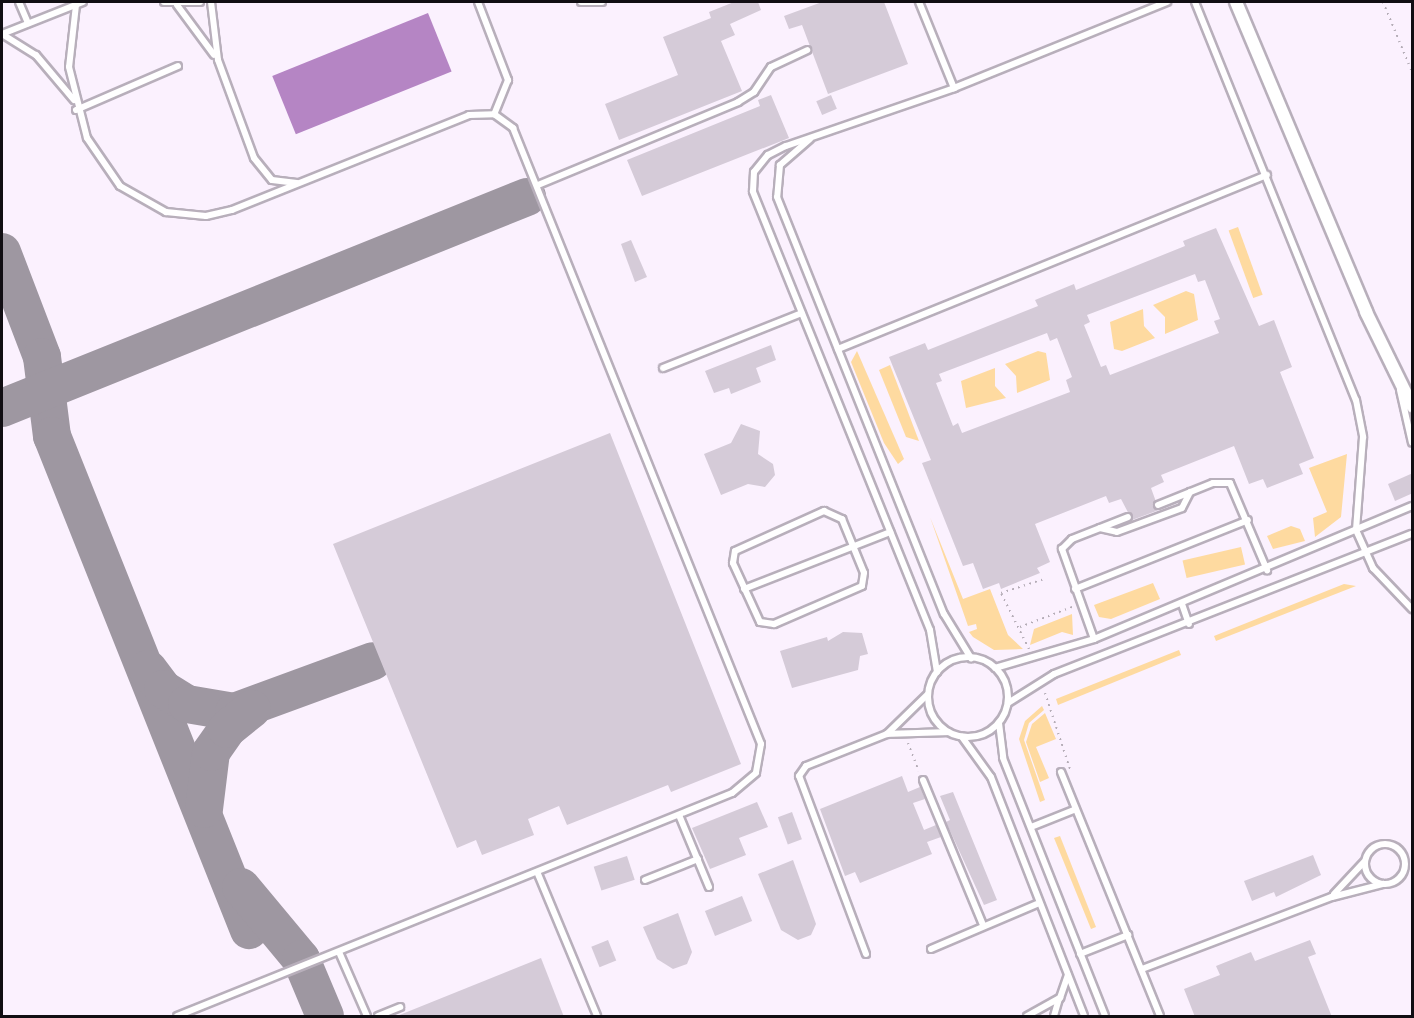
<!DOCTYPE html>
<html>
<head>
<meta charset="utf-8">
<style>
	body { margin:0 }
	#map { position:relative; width:1414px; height:1018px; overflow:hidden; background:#fbf1fe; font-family:"DM Sans",sans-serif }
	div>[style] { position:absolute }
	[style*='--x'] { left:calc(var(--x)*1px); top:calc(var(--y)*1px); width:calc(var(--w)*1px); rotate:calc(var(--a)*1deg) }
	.green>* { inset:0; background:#fedaa0; transform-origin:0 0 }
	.water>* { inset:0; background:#b585c4; transform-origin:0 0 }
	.taxiway>* { height:38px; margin:-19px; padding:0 19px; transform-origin:19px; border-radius:19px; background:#9e97a1 }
	.building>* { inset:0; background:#d5cbd8; transform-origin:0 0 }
	.path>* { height:2px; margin-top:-1px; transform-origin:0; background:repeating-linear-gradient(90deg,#b5adb7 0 1.5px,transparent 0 6px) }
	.roads { filter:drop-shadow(2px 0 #b8afbb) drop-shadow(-2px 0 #b8afbb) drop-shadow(0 2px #b8afbb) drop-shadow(0 -2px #b8afbb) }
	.lane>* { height:6px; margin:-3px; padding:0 3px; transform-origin:3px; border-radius:3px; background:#fff }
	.lane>.ring { margin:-3px; padding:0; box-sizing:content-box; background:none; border:6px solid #fff; border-radius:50% }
	.street>* { height:12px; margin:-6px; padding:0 6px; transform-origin:6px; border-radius:6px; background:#fff }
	span { translate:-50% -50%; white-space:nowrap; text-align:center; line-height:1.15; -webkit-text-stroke:4.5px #fff; paint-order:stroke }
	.frame { position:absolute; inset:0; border:3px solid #110e13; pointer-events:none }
</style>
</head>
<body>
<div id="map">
	<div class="green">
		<div style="left:1238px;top:227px;width:72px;height:10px;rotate:70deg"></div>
		<div style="clip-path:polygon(1186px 291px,1194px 294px,1198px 320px,1165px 334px,1165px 317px,1153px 305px)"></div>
		<div style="clip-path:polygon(1143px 309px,1144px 326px,1155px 338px,1122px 351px,1114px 349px,1110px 322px)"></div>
		<div style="clip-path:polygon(857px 351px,904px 459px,898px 464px,884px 443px,851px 362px)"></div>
		<div style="clip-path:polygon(1038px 351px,1046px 353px,1050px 380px,1017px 393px,1016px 376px,1005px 364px)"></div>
		<div style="clip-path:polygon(890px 365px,919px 441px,906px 437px,879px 370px)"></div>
		<div style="clip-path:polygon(995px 368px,995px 386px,1006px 398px,966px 408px,961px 381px)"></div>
		<div style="clip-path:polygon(1347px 454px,1341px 517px,1315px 537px,1313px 518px,1327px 512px,1309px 468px)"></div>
		<div style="clip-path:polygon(930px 517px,963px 599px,990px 589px,1008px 635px,1023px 649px,994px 650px,973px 637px,969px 632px,977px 629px,976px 624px,968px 626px)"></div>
		<div style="clip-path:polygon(1291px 526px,1300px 529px,1305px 541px,1273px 549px,1267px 536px)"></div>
		<div style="left:1241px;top:547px;width:18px;height:60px;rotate:77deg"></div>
		<div style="clip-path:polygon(1153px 583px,1160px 599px,1111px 619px,1099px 617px,1094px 605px)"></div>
		<div style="clip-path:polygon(1344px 584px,1356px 586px,1216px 641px,1214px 636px)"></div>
		<div style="clip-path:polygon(1072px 614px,1073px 635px,1062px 632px,1030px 645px,1034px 629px)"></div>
		<div style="clip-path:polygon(1179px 650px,1181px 655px,1058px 705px,1056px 699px)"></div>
		<div style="clip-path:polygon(1042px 706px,1044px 710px,1029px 723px,1024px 740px,1045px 800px,1040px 802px,1019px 739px,1025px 721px)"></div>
		<div style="clip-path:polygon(1045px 713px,1056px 739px,1036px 747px,1049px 778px,1040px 782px,1026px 742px,1032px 724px)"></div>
		<div style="clip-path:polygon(1060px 836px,1096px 927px,1091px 929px,1054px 838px)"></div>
	</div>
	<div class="water">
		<div style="left:428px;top:13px;width:63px;height:168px;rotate:68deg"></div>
	</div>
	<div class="taxiway">
		<div style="--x:2;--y:252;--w:112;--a:69.1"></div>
		<div style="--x:42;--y:357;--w:80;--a:82.8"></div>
		<div style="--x:52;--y:436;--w:532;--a:68.26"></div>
		<div style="--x:2;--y:408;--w:566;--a:-21.9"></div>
		<div style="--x:148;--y:669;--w:25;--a:53"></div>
		<div style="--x:163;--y:689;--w:28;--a:32"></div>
		<div style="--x:187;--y:704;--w:48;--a:9.7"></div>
		<div style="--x:234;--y:712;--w:148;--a:-20.1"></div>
		<div style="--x:204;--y:809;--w:57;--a:-83"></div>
		<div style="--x:211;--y:752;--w:28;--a:-55"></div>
		<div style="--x:227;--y:729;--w:32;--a:-39"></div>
		<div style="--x:241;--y:887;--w:94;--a:50.2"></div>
		<div style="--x:301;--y:959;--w:62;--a:67.2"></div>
	</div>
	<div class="building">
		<div style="clip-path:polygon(734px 2px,758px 2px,761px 10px,730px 24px,735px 35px,721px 41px,742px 91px,619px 140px,605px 104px,678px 75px,663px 37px,711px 18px,709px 12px)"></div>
		<div style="clip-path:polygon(822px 2px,884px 2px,908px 64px,828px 94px,802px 25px,789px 29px,784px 16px)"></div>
		<div style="clip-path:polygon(771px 95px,789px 138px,642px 196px,627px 160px,760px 106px,758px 100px)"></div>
		<div style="left:831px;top:95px;width:15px;height:16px;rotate:67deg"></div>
		<div style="clip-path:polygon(evenodd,1216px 228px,1259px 326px,1274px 320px,1292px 367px,1280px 372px,1314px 458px,1299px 464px,1303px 474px,1267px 488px,1263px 479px,1249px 484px,1234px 446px,1161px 475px,1164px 482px,1151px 488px,1159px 510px,1132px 520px,1121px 499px,1109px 503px,1106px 496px,1035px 524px,1050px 562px,1037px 568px,1040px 573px,1001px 589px,999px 583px,983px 589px,973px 563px,963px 566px,922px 463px,931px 460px,889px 357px,925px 343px,928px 350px,1038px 306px,1035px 300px,1074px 284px,1076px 290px,1185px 246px,1183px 241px,1216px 228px,1195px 274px,1198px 282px,1205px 280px,1220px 319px,1214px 321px,1219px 333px,1110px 375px,1106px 365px,1101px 367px,1084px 325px,1090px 322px,1087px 315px,1195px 274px,1216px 228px,1047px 333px,1050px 341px,1057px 338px,1072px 377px,1066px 380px,1070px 392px,962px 433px,958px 423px,953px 426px,936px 383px,942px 381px,939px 374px,1047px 333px)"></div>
		<div style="clip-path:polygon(631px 240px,647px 277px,635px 282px,621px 244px)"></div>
		<div style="clip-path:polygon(771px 345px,776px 360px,756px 368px,761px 382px,731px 394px,729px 388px,714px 393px,705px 371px)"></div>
		<div style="clip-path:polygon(741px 424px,760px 431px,758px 454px,773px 464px,775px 475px,765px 487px,748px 484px,721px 495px,704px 454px,731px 443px)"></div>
		<div style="clip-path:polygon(610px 433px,741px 764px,671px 792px,668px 785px,567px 825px,559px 806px,528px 819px,534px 835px,482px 855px,476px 840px,457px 848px,333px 544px)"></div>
		<div style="clip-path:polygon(1413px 473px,1413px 493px,1395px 501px,1388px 484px)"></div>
		<div style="clip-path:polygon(843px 632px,862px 633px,868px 654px,860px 656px,858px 670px,792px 688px,780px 651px,827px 637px,828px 641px)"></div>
		<div style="clip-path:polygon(902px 776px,908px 792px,920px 787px,925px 799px,913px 803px,924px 830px,936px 825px,941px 837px,927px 842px,932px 854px,860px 883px,855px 872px,845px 876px,820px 809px)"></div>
		<div style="clip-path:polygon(953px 792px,997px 900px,984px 905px,946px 822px,950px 820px,940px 796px)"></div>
		<div style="clip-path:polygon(757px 802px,768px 827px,739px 838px,746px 855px,710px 869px,692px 828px)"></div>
		<div style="left:792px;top:812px;width:29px;height:15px;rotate:70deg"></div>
		<div style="clip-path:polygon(1313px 855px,1321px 875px,1276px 897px,1274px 892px,1252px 901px,1244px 881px)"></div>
		<div style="left:627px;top:856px;width:25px;height:35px;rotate:72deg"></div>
		<div style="clip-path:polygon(793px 860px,816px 924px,811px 935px,798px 940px,781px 930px,758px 874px)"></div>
		<div style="left:742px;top:896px;width:27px;height:40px;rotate:68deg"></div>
		<div style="clip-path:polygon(678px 913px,692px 952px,687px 964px,673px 969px,657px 959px,643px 927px)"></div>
		<div style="left:608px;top:940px;width:22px;height:18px;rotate:68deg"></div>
		<div style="clip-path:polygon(1310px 940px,1316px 954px,1308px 957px,1332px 1017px,1195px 1017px,1184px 989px,1220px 975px,1216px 966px,1251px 952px,1255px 961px)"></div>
		<div style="clip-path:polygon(541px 958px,564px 1017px,397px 1017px,397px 1016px)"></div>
	</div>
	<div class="path">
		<div style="--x:1383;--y:2;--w:76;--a:67.5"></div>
		<div style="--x:1020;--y:627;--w:56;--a:-21"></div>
		<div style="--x:1029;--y:649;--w:63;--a:-116.6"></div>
		<div style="--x:1001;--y:593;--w:45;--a:-18"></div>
		<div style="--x:1045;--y:693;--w:80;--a:71.8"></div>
		<div style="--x:908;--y:743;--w:30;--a:69"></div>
	</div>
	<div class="roads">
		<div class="lane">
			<div style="--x:19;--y:2;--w:23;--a:67"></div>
			<div style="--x:164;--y:2;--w:36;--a:0"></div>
			<div style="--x:211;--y:2;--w:58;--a:83.1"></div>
			<div style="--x:218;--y:60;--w:104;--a:69.8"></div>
			<div style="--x:254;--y:158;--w:28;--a:51"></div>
			<div style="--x:272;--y:180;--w:25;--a:7"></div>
			<div style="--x:478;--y:2;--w:84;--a:69"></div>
			<div style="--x:508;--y:80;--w:37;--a:112"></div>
			<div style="--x:581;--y:2;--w:21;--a:0"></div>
			<div style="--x:919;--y:2;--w:93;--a:67.9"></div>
			<div style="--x:1195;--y:2;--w:429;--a:68"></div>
			<div style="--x:1356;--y:400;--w:38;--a:79"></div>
			<div style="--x:1363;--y:437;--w:93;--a:94.3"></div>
			<div style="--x:1356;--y:530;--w:42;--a:65.9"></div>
			<div style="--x:1373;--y:568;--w:57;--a:46.4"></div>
			<div style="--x:76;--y:5;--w:62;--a:96.4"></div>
			<div style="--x:69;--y:67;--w:73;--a:75.8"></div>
			<div style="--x:87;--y:138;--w:58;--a:55.5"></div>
			<div style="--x:120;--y:186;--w:53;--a:29.5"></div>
			<div style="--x:166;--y:212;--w:40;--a:5.7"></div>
			<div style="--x:206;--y:216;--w:27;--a:-13"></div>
			<div style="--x:232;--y:210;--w:255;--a:-21.8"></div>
			<div style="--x:469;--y:115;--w:25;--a:-2"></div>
			<div style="--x:494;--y:114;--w:24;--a:36"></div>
			<div style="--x:513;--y:128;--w:664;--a:68.07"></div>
			<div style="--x:761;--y:744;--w:29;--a:100"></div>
			<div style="--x:756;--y:773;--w:31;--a:140"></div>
			<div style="--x:732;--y:793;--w:598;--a:158.11"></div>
			<div style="--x:177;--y:5;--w:62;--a:53.5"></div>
			<div style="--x:2;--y:34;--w:40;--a:32"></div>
			<div style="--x:36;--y:55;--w:59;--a:49.8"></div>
			<div style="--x:2;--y:34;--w:87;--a:-21.6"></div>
			<div style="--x:76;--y:110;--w:111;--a:-23.3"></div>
			<div style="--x:810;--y:139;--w:40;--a:139"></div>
			<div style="--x:780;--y:165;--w:32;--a:95"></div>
			<div style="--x:777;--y:197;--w:449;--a:68.2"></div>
			<div style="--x:944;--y:614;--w:52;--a:58.5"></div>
			<div style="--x:538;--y:185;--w:217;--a:-22.5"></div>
			<div style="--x:738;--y:102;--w:19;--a:-32"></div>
			<div style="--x:754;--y:92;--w:30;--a:-56"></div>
			<div style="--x:771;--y:67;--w:40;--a:-25"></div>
			<div style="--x:838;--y:349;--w:463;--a:-22.1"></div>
			<div style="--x:663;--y:368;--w:149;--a:-21.6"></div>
			<div style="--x:1400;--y:390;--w:54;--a:77.2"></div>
			<div style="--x:1158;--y:505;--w:59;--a:-21.8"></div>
			<div style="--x:1213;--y:483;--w:17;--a:0"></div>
			<div style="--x:1230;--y:483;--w:95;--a:67"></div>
			<div style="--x:824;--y:511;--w:20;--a:24"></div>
			<div style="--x:842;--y:519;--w:58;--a:67.8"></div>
			<div style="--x:864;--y:573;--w:13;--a:99"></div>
			<div style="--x:862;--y:586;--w:96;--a:156.6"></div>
			<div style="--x:774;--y:624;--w:14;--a:-172"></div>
			<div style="--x:760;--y:622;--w:65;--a:-114.6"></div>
			<div style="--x:733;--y:563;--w:12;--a:-81"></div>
			<div style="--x:735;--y:551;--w:98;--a:-24.2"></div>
			<div style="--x:1100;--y:528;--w:17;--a:13"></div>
			<div style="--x:1117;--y:532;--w:69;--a:-20.3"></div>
			<div style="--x:1182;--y:508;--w:18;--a:-63"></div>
			<div style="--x:744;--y:589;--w:157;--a:-21.3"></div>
			<div style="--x:1075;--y:589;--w:186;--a:-21.7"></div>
			<div style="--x:1182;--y:604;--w:21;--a:71"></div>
			<div style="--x:1094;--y:639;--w:96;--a:-109.6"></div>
			<div style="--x:1062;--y:549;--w:14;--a:-45"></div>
			<div style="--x:1072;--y:539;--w:60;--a:-21.4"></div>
			<div class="ring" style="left:928px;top:657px;width:74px;height:74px"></div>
			<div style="--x:995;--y:668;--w:103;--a:-16.3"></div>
			<div style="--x:1094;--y:639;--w:345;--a:-22.7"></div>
			<div style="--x:937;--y:672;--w:43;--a:-99.5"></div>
			<div style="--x:930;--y:630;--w:473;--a:-112"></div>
			<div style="--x:753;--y:191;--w:19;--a:-87"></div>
			<div style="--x:754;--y:172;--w:22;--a:-51"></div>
			<div style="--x:768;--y:155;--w:20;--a:-27"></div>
			<div style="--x:786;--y:146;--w:178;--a:-19"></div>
			<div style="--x:954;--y:88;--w:230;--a:-22"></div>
			<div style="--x:1008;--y:703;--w:54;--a:-32.2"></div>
			<div style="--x:1054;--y:674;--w:384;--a:-21.4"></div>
			<div style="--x:999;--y:723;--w:35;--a:83"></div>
			<div style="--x:1003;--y:758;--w:277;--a:68.4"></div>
			<div style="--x:887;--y:734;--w:57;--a:-44.3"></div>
			<div style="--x:962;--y:737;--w:49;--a:54.1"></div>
			<div style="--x:991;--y:777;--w:256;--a:68.7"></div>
			<div style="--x:1061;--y:772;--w:263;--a:67.9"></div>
			<div style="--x:923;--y:780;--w:157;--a:67.5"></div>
			<div style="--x:679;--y:815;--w:78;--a:67.4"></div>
			<div style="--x:1031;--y:827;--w:48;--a:-21.8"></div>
			<div class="ring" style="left:1365px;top:844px;width:34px;height:34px"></div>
			<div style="--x:538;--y:874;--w:154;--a:67.4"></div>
			<div style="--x:645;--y:880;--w:57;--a:-21.6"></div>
			<div style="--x:1334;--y:894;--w:44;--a:-46.8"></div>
			<div style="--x:931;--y:949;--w:115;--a:-23"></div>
			<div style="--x:339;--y:952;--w:70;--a:66.4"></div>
			<div style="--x:866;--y:954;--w:190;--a:-110.6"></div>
			<div style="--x:799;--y:776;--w:12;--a:-55"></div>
			<div style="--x:806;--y:766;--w:87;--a:-21.6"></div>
			<div style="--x:887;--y:734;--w:61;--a:-1.9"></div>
			<div style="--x:1080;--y:954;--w:52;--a:-21.6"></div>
			<div style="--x:1142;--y:969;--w:203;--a:-20.8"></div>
			<div style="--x:1332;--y:897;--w:53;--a:-14.3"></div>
			<div style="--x:378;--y:1016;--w:24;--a:-22"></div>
			<div style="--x:1027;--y:1016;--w:38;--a:-29"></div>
			<div style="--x:1060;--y:998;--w:24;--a:-71"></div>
			<div style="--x:1054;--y:1016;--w:18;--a:-74"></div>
		</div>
		<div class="street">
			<div style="--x:1236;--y:2;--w:336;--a:67.2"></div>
			<div style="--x:1366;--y:312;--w:105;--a:63.9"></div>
		</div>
	</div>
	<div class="frame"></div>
</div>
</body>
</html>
